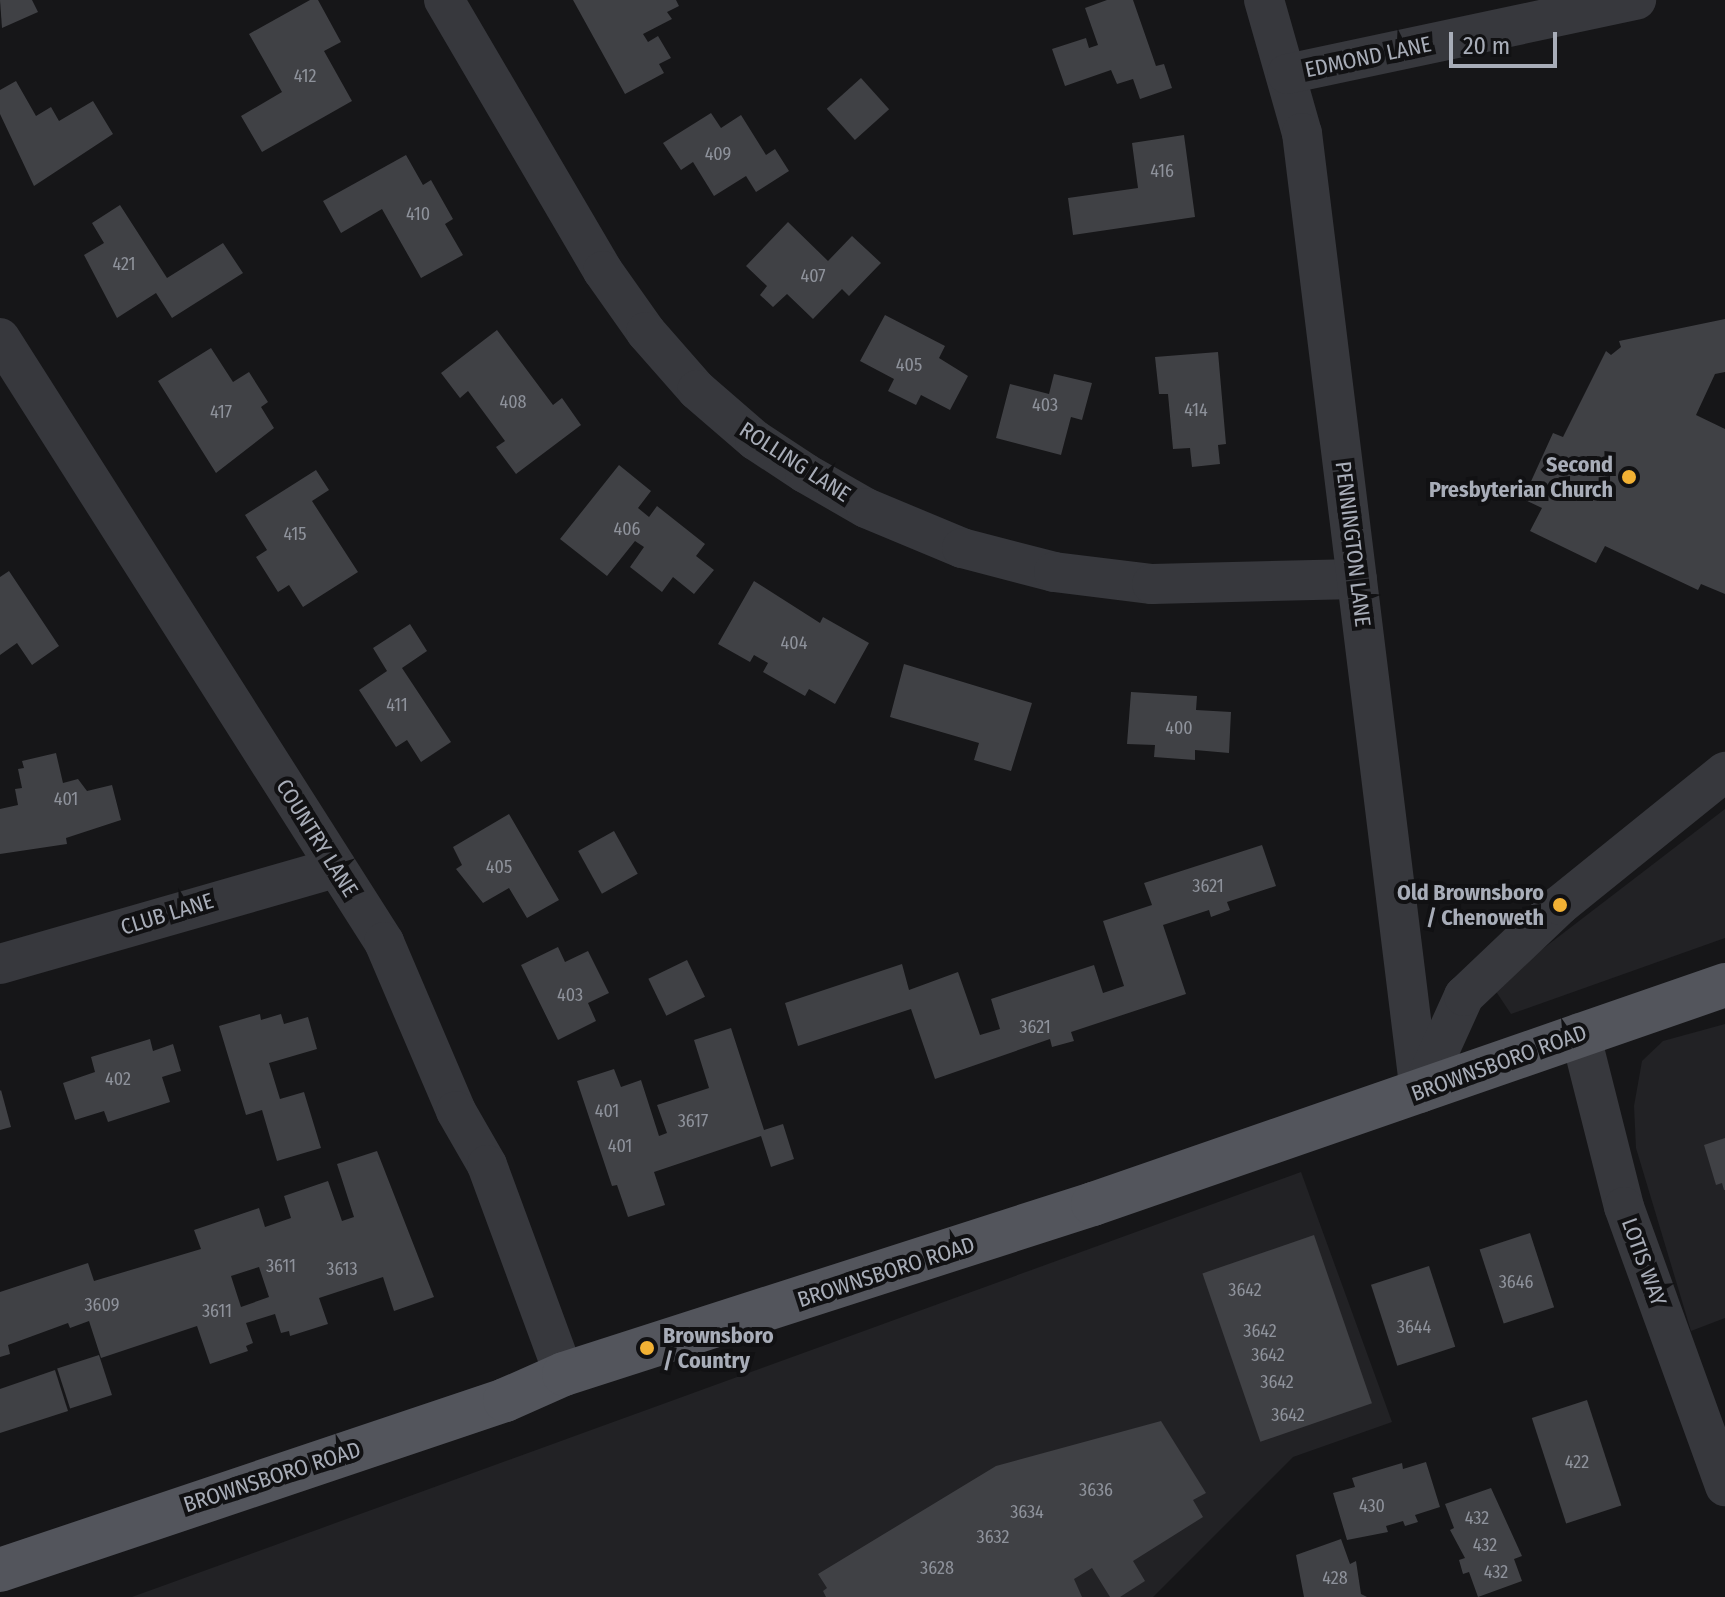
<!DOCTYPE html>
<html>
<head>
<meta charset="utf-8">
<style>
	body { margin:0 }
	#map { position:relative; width:1725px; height:1597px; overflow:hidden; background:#161618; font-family:"Fira Sans Condensed",sans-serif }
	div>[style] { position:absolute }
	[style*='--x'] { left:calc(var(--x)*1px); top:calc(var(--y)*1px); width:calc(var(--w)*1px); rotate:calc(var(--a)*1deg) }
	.built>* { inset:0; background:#222225 }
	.building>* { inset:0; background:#404145; transform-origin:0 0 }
	.minor>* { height:40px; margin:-20px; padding:0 20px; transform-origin:20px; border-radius:20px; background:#37383d }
	.primary>* { height:44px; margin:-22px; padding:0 22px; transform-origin:22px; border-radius:22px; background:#53555c }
	.dots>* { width:22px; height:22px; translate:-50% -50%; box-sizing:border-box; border:4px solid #111113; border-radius:50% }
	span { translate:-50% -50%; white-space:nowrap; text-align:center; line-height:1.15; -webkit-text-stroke:8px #111113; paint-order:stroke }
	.number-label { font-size:18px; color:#8e929b }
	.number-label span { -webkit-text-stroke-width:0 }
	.street-label { font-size:22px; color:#a8adb8 }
	.poi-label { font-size:22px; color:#a8adb8; font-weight:700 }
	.right { translate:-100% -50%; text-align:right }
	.left { translate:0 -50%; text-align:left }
	.scale { position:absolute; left:1449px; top:32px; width:108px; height:36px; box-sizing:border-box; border:4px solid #a8adb8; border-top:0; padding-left:10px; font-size:24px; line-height:28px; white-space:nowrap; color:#a8adb8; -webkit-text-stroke:6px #111113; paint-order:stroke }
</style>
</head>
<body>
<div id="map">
	<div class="built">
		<div style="clip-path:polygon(1725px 809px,1725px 938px,1511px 1014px,1493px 987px)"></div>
		<div style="clip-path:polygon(1725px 1024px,1725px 1318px,1691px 1331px,1636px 1148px,1634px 1106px,1642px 1061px,1663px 1041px)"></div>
		<div style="clip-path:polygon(1301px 1172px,1392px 1422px,1293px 1457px,1153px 1597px,132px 1597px)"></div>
	</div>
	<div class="building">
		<div style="clip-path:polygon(0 0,32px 0,38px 12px,2px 28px)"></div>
		<div style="clip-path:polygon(310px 0,318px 0,341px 42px,324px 51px,352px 101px,262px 152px,241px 116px,282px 92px,249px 34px)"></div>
		<div style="clip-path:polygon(573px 0,676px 0,679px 6px,667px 12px,672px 19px,643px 34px,648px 42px,658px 36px,671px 58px,659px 64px,664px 73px,625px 94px)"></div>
		<div style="clip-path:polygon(1107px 0,1133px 0,1156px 66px,1164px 64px,1172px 88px,1140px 99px,1133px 79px,1117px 84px,1111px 70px,1065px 86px,1052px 49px,1086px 38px,1089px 48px,1098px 45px,1085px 8px)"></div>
		<div style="left:861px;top:78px;width:42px;height:46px;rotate:48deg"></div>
		<div style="clip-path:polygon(16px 81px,36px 116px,51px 107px,59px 121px,93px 101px,113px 134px,34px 186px,0 114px,0 90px)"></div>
		<div style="clip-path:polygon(711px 113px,721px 128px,741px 115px,766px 155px,775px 149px,789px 171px,756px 192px,746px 176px,714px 196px,693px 162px,681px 170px,663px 143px)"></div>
		<div style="clip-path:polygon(1184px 135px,1195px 217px,1073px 235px,1068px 198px,1138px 188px,1132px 143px)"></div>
		<div style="clip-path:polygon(406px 155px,423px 185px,431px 180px,440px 196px,453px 219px,445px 224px,463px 255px,421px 278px,382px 209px,341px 233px,323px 201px)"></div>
		<div style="clip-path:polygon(120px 205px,167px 278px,223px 243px,243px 273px,172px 318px,156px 293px,117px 318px,84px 255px,104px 243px,92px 223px)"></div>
		<div style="clip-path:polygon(788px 222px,828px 261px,852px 236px,881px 263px,849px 296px,842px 289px,813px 319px,787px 294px,773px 307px,760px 295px,767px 286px,746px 266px)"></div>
		<div style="clip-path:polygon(885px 315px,945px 346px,939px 358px,968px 376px,950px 410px,921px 395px,916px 405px,888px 391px,894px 379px,860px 361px)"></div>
		<div style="clip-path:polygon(1725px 319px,1725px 372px,1715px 374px,1696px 415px,1725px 429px,1725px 594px,1701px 584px,1698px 590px,1605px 546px,1596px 563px,1530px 531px,1542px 508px,1523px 499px,1553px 433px,1563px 437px,1606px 351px,1611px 355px,1621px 347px,1619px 341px)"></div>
		<div style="clip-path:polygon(497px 330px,553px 405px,562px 398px,581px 425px,516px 474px,496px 447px,505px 441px,468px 391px,460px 398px,441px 373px)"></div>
		<div style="clip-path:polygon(211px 348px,233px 382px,249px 372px,268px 402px,261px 407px,274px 428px,216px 473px,158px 381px)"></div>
		<div style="clip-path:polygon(1218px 352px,1226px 444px,1218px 445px,1220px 464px,1192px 467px,1190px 448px,1173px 449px,1168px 394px,1159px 394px,1155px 357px)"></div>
		<div style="clip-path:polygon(1054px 374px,1092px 383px,1082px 420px,1071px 417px,1061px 455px,996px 438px,1010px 384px,1049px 394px)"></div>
		<div style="clip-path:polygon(619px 465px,651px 491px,638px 508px,649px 517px,657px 506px,705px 544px,696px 556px,714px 570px,694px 594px,673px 577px,662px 592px,630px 567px,644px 547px,635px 541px,607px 576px,560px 539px)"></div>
		<div style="clip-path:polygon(316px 470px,329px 490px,312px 501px,358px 572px,303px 607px,289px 585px,278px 592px,256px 557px,267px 550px,245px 515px)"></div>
		<div style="clip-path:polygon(9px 571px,59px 646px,32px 665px,17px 643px,0 655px,0 577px)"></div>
		<div style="clip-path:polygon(754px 581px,820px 623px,823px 617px,869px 643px,835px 704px,809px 689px,805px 696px,763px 672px,768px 663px,754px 655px,750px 662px,718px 644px)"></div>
		<div style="clip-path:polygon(410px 624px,427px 651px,402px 668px,451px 742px,421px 762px,407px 740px,396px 747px,359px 690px,387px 671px,373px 648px)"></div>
		<div style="clip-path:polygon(904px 664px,1032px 703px,1011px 771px,974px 760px,979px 743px,890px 717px)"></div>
		<div style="clip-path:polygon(1131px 692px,1197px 696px,1196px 710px,1231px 712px,1229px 753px,1195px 750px,1195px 760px,1154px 757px,1155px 745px,1127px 744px)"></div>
		<div style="clip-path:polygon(56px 753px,63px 783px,78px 779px,87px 791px,112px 785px,121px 820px,66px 838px,67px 844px,0 854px,0 809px,18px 805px,15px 789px,22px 788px,18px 769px,24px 768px,22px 761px)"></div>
		<div style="clip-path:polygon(509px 814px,559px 900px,527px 918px,509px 888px,483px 903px,456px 869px,462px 865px,453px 847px)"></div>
		<div style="left:614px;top:831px;width:49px;height:41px;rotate:61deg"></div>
		<div style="clip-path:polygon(1262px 845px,1276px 886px,1227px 902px,1230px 910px,1211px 917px,1209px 910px,1163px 925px,1186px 994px,1071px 1032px,1074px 1041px,1052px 1047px,1050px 1039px,935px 1079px,911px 1009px,798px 1046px,785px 1003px,902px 964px,909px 990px,958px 972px,980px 1035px,1000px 1029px,991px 999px,1094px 965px,1103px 993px,1124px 986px,1103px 921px,1152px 905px,1144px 883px)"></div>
		<div style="clip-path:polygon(558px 947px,565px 962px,588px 951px,609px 993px,588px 1003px,596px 1021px,558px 1040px,521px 965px)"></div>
		<div style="left:687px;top:960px;width:41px;height:43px;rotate:64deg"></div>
		<div style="clip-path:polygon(260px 1014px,261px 1020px,281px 1014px,284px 1024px,308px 1017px,317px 1049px,269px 1063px,280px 1099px,304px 1092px,321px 1148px,277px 1161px,262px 1110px,246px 1115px,219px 1026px)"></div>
		<div style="clip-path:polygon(731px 1028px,764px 1130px,783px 1124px,794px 1159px,771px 1167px,761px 1136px,654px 1172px,665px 1205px,628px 1217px,617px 1185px,612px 1186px,577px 1081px,614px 1069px,621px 1087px,641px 1080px,659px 1136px,667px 1133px,657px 1105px,709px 1088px,694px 1040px)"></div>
		<div style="clip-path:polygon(150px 1039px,153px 1051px,173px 1044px,181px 1071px,162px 1077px,170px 1102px,108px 1122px,104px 1111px,75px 1120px,63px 1083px,95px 1072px,91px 1057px)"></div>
		<div style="clip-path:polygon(1px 1090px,11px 1127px,0 1130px,0 1091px)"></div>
		<div style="clip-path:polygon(1725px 1138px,1725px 1190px,1724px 1190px,1722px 1183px,1716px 1185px,1704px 1145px)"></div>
		<div style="clip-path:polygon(evenodd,377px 1151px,434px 1297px,394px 1311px,383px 1277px,319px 1298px,328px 1324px,290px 1336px,289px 1331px,281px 1333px,275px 1314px,246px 1323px,253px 1343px,246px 1346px,248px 1351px,210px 1364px,197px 1326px,101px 1358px,89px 1321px,70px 1328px,68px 1323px,8px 1345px,10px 1354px,0 1357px,0 1292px,88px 1263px,94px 1281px,201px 1249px,194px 1230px,259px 1208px,265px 1227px,291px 1218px,284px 1196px,328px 1181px,342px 1221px,354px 1217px,337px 1164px,377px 1151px,259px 1267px,269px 1297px,241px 1307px,231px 1276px,259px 1267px)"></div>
		<div style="left:1530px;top:1233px;width:78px;height:53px;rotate:72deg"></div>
		<div style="left:1314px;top:1235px;width:178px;height:118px;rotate:71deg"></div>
		<div style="left:1429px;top:1266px;width:85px;height:61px;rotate:72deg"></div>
		<div style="left:99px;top:1355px;width:42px;height:44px;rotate:72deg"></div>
		<div style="clip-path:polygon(55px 1370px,68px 1411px,0 1433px,0 1389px)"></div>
		<div style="left:1587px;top:1400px;width:111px;height:58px;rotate:72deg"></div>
		<div style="clip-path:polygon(1161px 1421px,1206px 1493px,1193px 1500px,1203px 1517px,1133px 1561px,1145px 1581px,1120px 1597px,1110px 1597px,1092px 1568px,1074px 1579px,1082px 1597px,826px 1597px,823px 1591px,827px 1588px,818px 1574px,996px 1466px)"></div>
		<div style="clip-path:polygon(1426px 1462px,1440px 1507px,1415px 1515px,1418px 1522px,1405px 1526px,1403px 1521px,1386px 1526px,1388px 1532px,1347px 1540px,1333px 1493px,1355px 1487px,1352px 1478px,1402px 1463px,1403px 1469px)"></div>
		<div style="clip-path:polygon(1491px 1488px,1522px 1556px,1514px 1559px,1522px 1581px,1478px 1597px,1469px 1572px,1463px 1574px,1459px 1560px,1465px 1558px,1450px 1530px,1454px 1528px,1445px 1504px)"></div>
		<div style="clip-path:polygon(1341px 1539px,1350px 1564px,1356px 1561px,1361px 1594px,1367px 1597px,1304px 1597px,1296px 1555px)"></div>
	</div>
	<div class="minor">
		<div style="--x:444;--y:0;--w:314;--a:59.6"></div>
		<div style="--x:603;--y:271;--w:75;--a:54.8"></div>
		<div style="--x:646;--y:332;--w:77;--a:48.7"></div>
		<div style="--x:697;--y:390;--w:77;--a:40.8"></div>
		<div style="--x:755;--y:440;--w:60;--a:33.4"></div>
		<div style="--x:805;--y:473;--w:70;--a:29.8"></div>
		<div style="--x:866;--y:508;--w:104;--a:22.6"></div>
		<div style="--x:962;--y:548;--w:95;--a:14.6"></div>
		<div style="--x:1054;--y:572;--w:99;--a:7"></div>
		<div style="--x:1152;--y:584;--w:205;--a:-1.4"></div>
		<div style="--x:1264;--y:0;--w:138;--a:74.1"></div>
		<div style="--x:1302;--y:133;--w:967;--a:82.99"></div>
		<div style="--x:1287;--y:74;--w:357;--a:-12"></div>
		<div style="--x:0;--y:338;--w:716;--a:57.55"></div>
		<div style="--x:384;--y:942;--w:184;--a:66.9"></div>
		<div style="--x:456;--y:1111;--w:62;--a:60.1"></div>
		<div style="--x:487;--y:1165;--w:223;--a:69.8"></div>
		<div style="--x:0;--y:964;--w:348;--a:-16"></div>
		<div style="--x:1580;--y:1033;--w:179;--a:75.8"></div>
		<div style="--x:1624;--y:1207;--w:297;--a:70.1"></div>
		<div style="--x:1420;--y:1093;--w:107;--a:-65.6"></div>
		<div style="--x:1464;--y:996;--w:132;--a:-43.5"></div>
		<div style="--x:1560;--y:905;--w:212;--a:-38.9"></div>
	</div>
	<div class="primary">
		<div style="--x:0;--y:1570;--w:533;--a:-18.6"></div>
		<div style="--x:505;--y:1400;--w:64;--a:-23.8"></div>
		<div style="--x:564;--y:1374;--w:556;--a:-17.82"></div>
		<div style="--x:1093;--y:1204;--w:669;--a:-19.11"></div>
	</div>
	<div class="dots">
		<div style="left:1629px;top:477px;background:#f2b134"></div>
		<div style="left:1560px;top:905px;background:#f2b134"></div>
		<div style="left:647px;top:1348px;background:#f2b134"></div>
	</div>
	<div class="number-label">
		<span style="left:305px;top:76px">412</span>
		<span style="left:718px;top:154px">409</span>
		<span style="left:1162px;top:171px">416</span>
		<span style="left:418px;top:214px">410</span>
		<span style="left:124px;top:264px">421</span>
		<span style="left:813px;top:276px">407</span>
		<span style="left:909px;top:365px">405</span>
		<span style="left:513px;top:402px">408</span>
		<span style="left:1045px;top:405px">403</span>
		<span style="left:1196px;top:410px">414</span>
		<span style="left:221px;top:412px">417</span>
		<span style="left:627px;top:529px">406</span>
		<span style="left:295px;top:534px">415</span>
		<span style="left:794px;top:643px">404</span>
		<span style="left:397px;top:705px">411</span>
		<span style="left:1179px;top:728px">400</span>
		<span style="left:66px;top:799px">401</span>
		<span style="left:499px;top:867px">405</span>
		<span style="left:1208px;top:886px">3621</span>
		<span style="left:570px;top:995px">403</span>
		<span style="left:1035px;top:1027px">3621</span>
		<span style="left:118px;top:1079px">402</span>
		<span style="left:607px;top:1111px">401</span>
		<span style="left:693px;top:1121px">3617</span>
		<span style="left:620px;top:1146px">401</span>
		<span style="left:281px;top:1266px">3611</span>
		<span style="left:342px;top:1269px">3613</span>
		<span style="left:1516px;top:1282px">3646</span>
		<span style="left:1245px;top:1290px">3642</span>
		<span style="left:102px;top:1305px">3609</span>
		<span style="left:217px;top:1311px">3611</span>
		<span style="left:1414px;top:1327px">3644</span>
		<span style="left:1260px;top:1331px">3642</span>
		<span style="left:1268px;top:1355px">3642</span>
		<span style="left:1277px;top:1382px">3642</span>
		<span style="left:1288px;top:1415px">3642</span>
		<span style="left:1577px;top:1462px">422</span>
		<span style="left:1096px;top:1490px">3636</span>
		<span style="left:1372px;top:1506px">430</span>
		<span style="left:1027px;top:1512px">3634</span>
		<span style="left:1477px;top:1518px">432</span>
		<span style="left:993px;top:1537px">3632</span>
		<span style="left:1485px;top:1545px">432</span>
		<span style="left:937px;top:1568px">3628</span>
		<span style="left:1496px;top:1572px">432</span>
		<span style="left:1335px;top:1578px">428</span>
	</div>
	<div class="street-label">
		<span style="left:1368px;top:57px;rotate:-12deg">EDMOND LANE</span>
		<span style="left:795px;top:462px;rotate:33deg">ROLLING LANE</span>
		<span style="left:1353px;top:544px;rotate:83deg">PENNINGTON LANE</span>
		<span style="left:317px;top:838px;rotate:58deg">COUNTRY LANE</span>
		<span style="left:167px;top:914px;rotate:-17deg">CLUB LANE</span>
		<span style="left:1499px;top:1063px;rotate:-20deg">BROWNSBORO ROAD</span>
		<span style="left:1644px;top:1262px;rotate:70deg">LOTIS WAY</span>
		<span style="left:886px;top:1272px;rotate:-18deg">BROWNSBORO ROAD</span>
		<span style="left:272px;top:1477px;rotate:-18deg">BROWNSBORO ROAD</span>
	</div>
	<div class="poi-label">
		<span class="right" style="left:1613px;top:477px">Second<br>Presbyterian Church</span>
		<span class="right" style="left:1544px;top:905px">Old Brownsboro<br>/ Chenoweth</span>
		<span class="left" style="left:663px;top:1348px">Brownsboro<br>/ Country</span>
	</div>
	<div class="scale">20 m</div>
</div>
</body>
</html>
